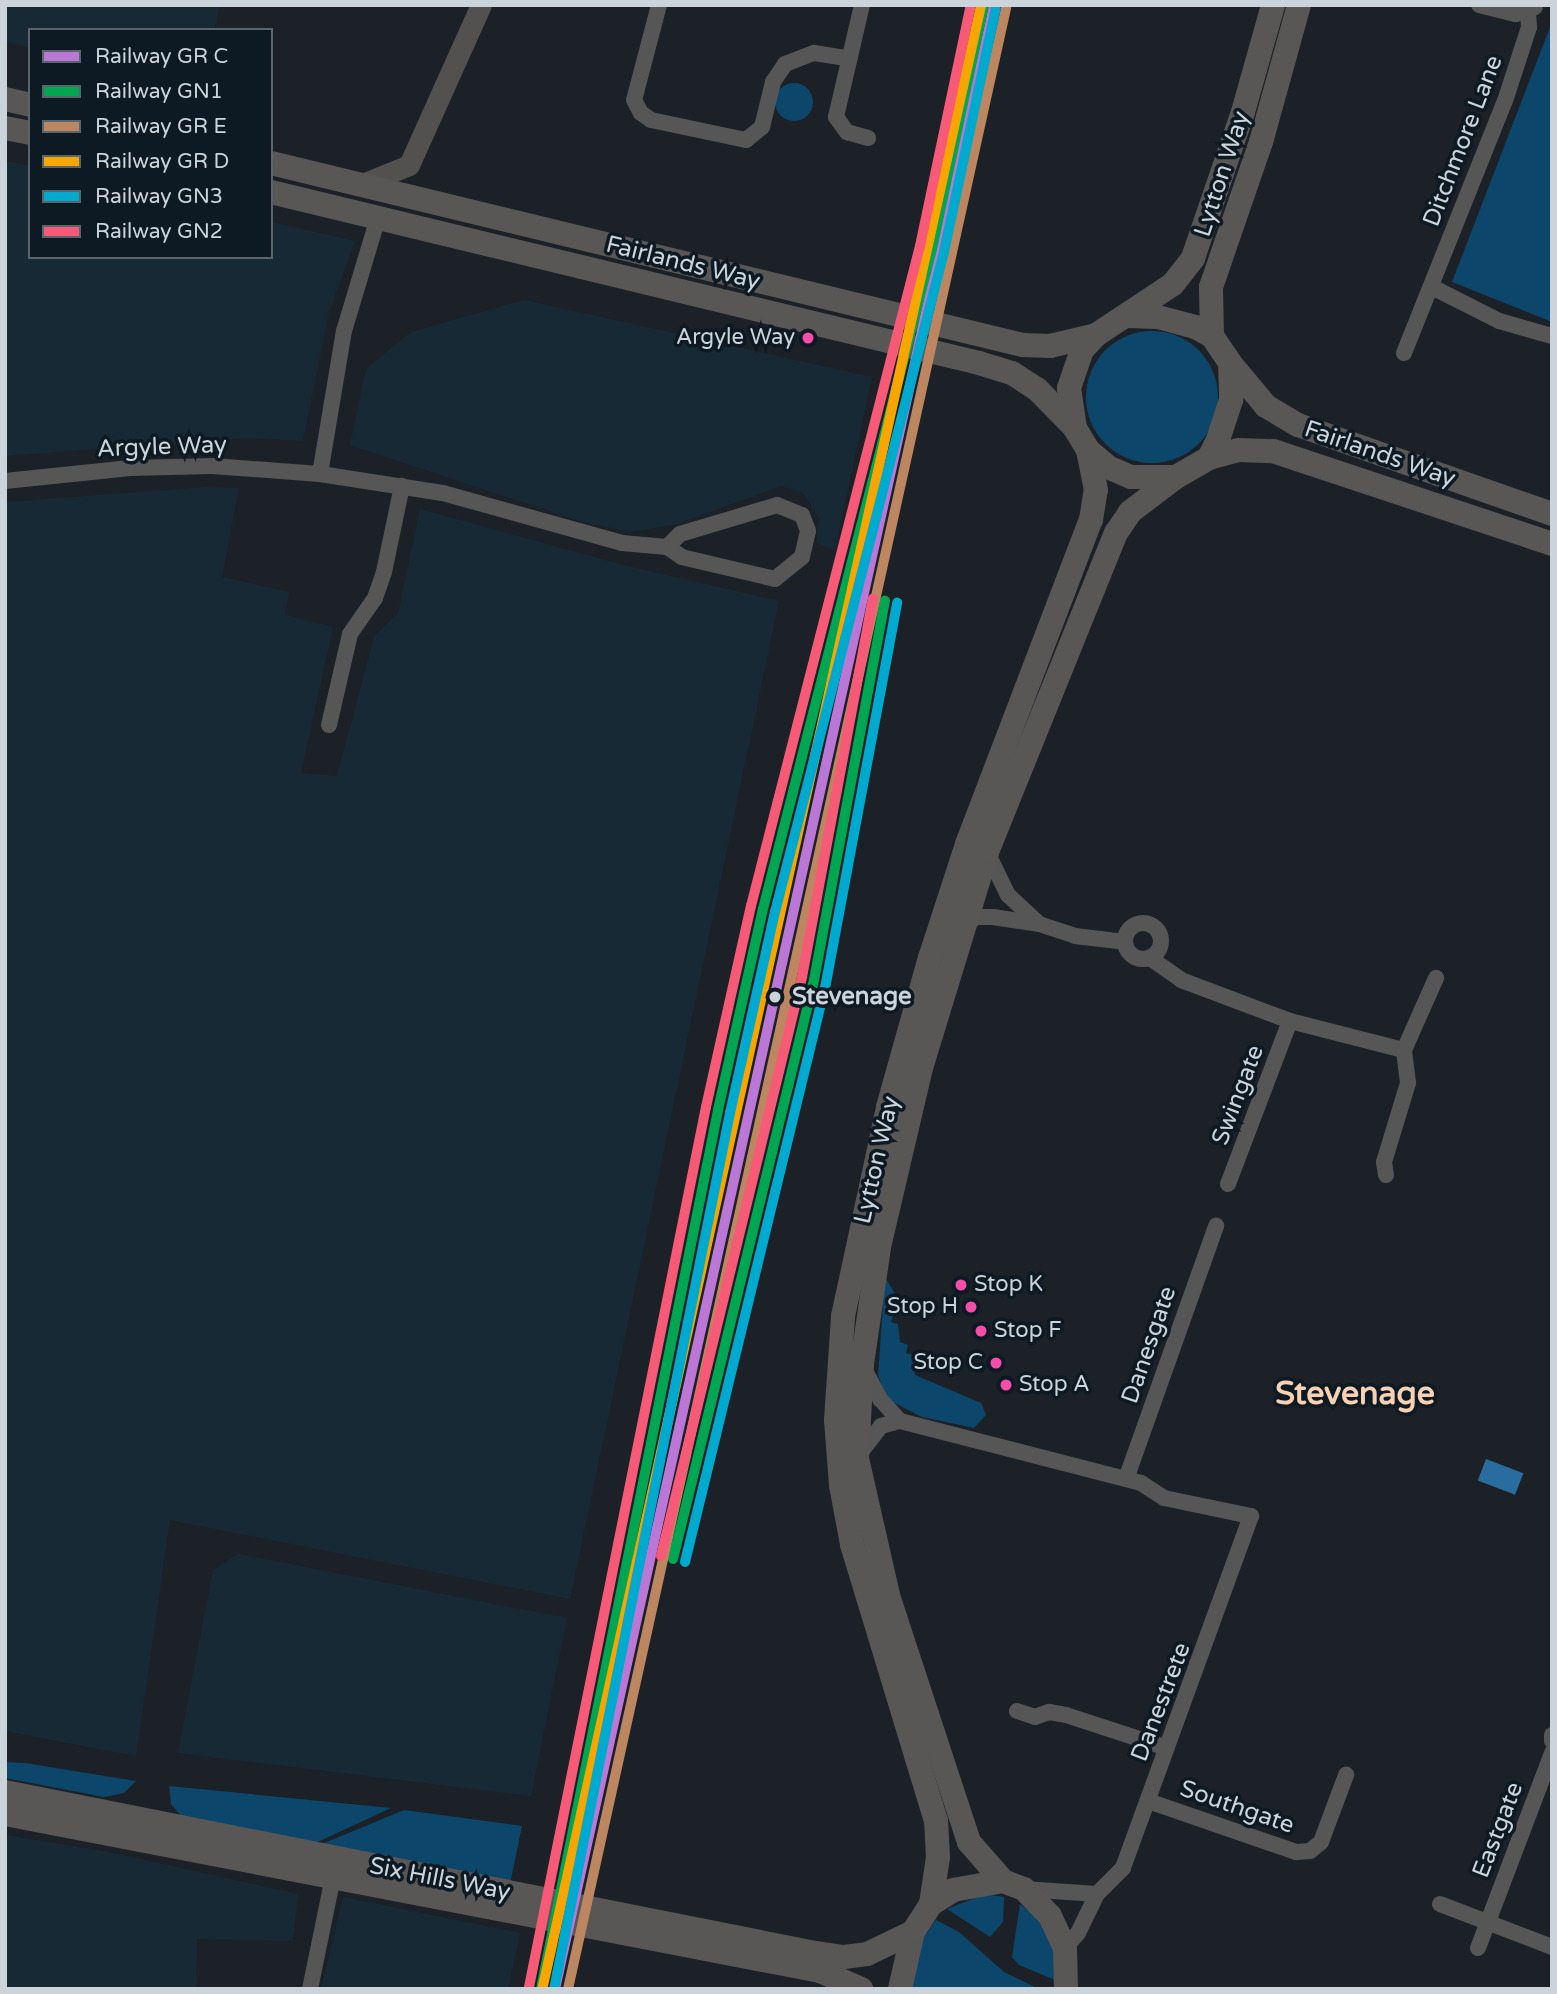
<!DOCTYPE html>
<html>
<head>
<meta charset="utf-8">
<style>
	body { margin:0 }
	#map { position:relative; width:1557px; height:1994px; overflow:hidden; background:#1b2127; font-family:"Varela Round",sans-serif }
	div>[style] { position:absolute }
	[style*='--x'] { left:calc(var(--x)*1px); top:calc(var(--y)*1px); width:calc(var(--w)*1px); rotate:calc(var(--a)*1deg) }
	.built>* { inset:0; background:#182936 }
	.green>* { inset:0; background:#0c466b }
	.round { border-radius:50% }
	.water>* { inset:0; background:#286d9d; transform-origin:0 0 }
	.street>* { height:16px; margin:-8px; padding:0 8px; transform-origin:8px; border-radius:8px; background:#565656 }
	.street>.ring { margin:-8px; padding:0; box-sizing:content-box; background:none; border:16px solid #565656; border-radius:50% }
	.secondary>* { height:21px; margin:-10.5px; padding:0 10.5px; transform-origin:10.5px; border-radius:10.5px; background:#525150 }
	.primary>* { height:24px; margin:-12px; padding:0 12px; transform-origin:12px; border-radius:12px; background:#595756 }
	.rail-1>* { height:10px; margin:-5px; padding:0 5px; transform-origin:5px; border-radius:5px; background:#ba77d6 }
	.rail-2>* { height:10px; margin:-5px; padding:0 5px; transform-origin:5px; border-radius:5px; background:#00a651 }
	.rail-3>* { height:10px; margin:-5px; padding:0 5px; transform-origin:5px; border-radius:5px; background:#bb8660 }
	.rail-4>* { height:10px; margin:-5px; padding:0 5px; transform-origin:5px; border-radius:5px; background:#f7a600 }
	.rail-5>* { height:10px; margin:-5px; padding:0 5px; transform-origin:5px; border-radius:5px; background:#00a9ce }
	.rail-6>* { height:10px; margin:-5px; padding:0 5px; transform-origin:5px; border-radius:5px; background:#f75a77 }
	.dots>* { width:19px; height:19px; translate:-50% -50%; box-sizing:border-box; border:4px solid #0d1923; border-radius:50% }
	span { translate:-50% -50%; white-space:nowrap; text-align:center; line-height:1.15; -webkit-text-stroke:7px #0d1923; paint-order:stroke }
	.bus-label { font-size:22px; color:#cbd4db }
	.right { translate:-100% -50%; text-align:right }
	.left { translate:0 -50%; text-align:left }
	.street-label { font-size:24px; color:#cbd4db }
	.stop-label { font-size:24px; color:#cbd4db; font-weight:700 }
	.district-label { font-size:32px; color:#f8d1b3; font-weight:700 }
	.frame { position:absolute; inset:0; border:7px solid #cbd4db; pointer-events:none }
	.legend { position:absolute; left:28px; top:28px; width:245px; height:231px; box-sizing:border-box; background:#0d1923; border:2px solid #59646d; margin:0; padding:9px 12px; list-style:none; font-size:21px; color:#cbd4db }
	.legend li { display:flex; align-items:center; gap:14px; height:35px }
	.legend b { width:35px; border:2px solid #59646d }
</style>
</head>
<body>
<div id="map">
	<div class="built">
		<div style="clip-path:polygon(5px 5px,220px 5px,214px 30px,30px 30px,30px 48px,5px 41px)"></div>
		<div style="clip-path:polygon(5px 161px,30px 166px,30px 257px,271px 257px,271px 222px,355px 241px,329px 312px,303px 441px,245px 438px,5px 456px)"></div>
		<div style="clip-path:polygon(524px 300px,872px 377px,835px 550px,816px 543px,819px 519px,803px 493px,781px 486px,677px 524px,631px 532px,583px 522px,350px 445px,366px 369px,411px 332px)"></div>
		<div style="clip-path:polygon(207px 487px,239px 488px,222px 577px,289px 592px,285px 615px,333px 627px,301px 773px,337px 776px,374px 637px,398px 613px,420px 509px,623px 565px,779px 601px,570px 1599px,170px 1520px,136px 1756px,5px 1731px,5px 502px)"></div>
		<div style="clip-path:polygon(238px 1554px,567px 1618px,531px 1796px,178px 1753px,213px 1570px)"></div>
		<div style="clip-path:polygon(5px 1835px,105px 1851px,298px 1894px,293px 1941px,197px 1939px,196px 1989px,5px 1989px)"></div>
		<div style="clip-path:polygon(343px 1897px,520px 1933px,508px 1989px,321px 1989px)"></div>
	</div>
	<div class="green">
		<div style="clip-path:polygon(1552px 22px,1552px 322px,1452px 282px)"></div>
		<div class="round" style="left:775px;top:83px;width:38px;height:38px"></div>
		<div class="round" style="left:1086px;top:331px;width:132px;height:132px"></div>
		<div style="clip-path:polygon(885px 1277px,909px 1317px,894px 1313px,891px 1322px,898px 1324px,900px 1342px,908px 1345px,906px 1353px,914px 1355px,915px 1375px,981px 1403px,986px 1415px,974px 1428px,922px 1417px,887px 1399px,878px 1375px)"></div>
		<div style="clip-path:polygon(5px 1762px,25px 1763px,136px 1781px,124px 1793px,104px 1797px,5px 1778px)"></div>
		<div style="clip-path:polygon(169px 1786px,391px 1808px,309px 1846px,182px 1817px,171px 1804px)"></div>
		<div style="clip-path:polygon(404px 1810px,522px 1826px,510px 1884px,322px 1844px)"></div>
		<div style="clip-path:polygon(985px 1894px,1004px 1897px,1003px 1922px,990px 1937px,947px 1909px)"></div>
		<div style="clip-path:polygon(1020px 1904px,1040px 1919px,1054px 1953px,1055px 1980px,1019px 1965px,1012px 1957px)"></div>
		<div style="clip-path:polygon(936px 1920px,959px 1932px,1004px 1972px,1039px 1989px,910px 1989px,916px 1949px)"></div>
	</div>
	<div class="water">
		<div style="left:1486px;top:1459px;width:40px;height:23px;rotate:21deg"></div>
	</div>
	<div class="street">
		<div style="--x:659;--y:5;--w:98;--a:104.7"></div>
		<div style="--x:634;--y:100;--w:15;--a:62"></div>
		<div style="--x:641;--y:113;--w:12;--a:35"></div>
		<div style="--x:651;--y:120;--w:97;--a:11.9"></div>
		<div style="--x:746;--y:140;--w:21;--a:-39"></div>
		<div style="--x:762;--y:127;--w:46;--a:-76.3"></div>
		<div style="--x:773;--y:82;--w:22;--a:-56"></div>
		<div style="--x:785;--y:64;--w:31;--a:-21"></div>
		<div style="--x:814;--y:53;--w:36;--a:9"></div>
		<div style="--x:862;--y:5;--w:115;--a:103.1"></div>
		<div style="--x:836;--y:117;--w:19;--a:54"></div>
		<div style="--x:847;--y:132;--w:22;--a:16"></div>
		<div style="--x:1479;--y:5;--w:38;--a:14"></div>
		<div style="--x:1516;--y:14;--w:20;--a:-20"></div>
		<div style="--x:1432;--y:287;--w:75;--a:26.9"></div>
		<div style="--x:1499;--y:321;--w:55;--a:15.8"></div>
		<div style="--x:1404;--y:353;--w:271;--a:-68.2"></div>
		<div style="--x:1505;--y:101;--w:78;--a:-72"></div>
		<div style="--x:1529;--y:27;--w:16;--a:-94"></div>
		<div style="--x:320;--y:474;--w:145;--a:-80.5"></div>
		<div style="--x:344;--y:331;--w:118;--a:-73.3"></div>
		<div style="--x:5;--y:481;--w:126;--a:-5.9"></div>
		<div style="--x:130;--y:468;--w:82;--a:-1.4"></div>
		<div style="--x:212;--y:466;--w:108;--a:4.2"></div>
		<div style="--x:320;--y:474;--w:124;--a:8.8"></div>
		<div style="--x:443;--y:493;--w:186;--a:15.6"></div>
		<div style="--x:622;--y:543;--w:45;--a:5.1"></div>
		<div style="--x:777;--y:505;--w:27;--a:22"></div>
		<div style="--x:802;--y:515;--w:17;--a:69"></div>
		<div style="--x:808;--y:531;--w:27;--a:103"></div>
		<div style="--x:802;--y:557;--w:35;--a:141"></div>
		<div style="--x:775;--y:579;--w:96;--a:-166.7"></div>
		<div style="--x:682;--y:557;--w:18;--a:-146"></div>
		<div style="--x:667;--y:547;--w:18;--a:-45"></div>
		<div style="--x:680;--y:534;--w:101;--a:-16.6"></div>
		<div style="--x:329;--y:725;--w:93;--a:-77"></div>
		<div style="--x:350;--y:634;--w:44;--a:-55.2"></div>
		<div style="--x:375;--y:598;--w:28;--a:-71"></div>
		<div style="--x:384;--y:572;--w:88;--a:-78.2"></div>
		<div style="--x:987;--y:852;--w:48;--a:64"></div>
		<div style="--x:1008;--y:895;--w:42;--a:43.1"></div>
		<div class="ring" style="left:1125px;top:923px;width:20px;height:20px"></div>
		<div style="--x:964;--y:925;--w:15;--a:-32"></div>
		<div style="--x:977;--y:917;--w:16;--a:0"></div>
		<div style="--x:993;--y:917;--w:47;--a:8.7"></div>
		<div style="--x:1039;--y:924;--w:38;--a:18"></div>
		<div style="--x:1075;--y:936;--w:50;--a:6.8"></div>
		<div style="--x:1150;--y:958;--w:38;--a:35"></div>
		<div style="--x:1181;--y:980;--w:116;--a:20.6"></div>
		<div style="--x:1290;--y:1021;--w:118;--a:14.3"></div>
		<div style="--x:1386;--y:1175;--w:13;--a:-99"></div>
		<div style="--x:1384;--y:1162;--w:83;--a:-73.1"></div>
		<div style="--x:1408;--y:1083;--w:33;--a:-97"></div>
		<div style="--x:1404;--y:1050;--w:79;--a:-66"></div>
		<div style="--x:1228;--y:1184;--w:174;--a:-69.2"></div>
		<div style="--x:862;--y:1365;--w:40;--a:62"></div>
		<div style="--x:881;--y:1400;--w:28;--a:48"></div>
		<div style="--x:860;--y:1453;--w:34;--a:-52"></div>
		<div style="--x:881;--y:1426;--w:20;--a:-15"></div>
		<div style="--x:900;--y:1421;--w:249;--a:14.4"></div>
		<div style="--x:1141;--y:1483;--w:27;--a:33"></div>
		<div style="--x:1164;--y:1498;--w:89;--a:11.7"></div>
		<div style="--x:1251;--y:1516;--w:375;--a:110"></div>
		<div style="--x:1123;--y:1868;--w:37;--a:135"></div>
		<div style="--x:1097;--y:1894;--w:43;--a:116"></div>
		<div style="--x:1078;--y:1933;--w:20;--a:131"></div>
		<div style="--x:1126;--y:1479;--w:269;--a:-70.4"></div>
		<div style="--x:1017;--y:1711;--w:19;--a:18"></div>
		<div style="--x:1035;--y:1717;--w:15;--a:-20"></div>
		<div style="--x:1049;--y:1712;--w:17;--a:10"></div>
		<div style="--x:1066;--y:1715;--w:106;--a:18.1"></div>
		<div style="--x:1552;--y:1735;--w:6;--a:90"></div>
		<div style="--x:1148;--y:1801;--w:157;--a:19"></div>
		<div style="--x:1296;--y:1852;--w:14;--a:-4"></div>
		<div style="--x:1310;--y:1851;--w:14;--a:-39"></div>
		<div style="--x:1321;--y:1842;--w:72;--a:-69.5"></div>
		<div style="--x:1024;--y:1889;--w:73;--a:3.9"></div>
		<div style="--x:1440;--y:1904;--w:120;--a:21"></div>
		<div style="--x:1478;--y:1948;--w:209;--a:-69.2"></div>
		<div style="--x:310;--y:1989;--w:114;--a:-78.4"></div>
	</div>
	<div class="secondary">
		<div style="--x:360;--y:185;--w:53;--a:-22.2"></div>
		<div style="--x:409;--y:165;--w:175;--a:-65.8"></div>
	</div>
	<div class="primary">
		<div style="--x:5;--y:99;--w:26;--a:13"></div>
		<div style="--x:5;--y:128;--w:25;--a:11"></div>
		<div style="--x:271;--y:163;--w:774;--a:13.61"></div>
		<div style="--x:1023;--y:345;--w:27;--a:2"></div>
		<div style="--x:1050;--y:346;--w:47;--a:-13.4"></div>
		<div style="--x:271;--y:192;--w:728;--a:13.58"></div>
		<div style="--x:979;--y:363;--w:34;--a:17"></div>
		<div style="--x:1012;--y:373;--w:30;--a:33"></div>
		<div style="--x:1037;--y:389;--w:54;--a:45.7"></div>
		<div style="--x:1128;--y:316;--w:30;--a:2"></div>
		<div style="--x:1158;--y:317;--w:38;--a:15"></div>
		<div style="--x:1195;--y:327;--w:19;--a:28"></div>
		<div style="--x:1212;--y:336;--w:32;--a:56"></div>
		<div style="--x:1230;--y:363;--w:37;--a:88"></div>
		<div style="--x:1231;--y:400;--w:40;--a:108"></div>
		<div style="--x:1219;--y:438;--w:22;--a:117"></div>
		<div style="--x:1209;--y:458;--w:38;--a:150"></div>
		<div style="--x:1176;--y:477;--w:45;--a:180"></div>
		<div style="--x:1131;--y:477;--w:25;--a:-157"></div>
		<div style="--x:1108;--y:467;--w:26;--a:-140"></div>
		<div style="--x:1088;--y:450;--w:26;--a:-121"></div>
		<div style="--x:1075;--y:428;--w:40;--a:-98.5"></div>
		<div style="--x:1069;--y:388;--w:40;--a:-71.1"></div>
		<div style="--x:1082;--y:350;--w:21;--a:-47"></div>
		<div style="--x:1096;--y:335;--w:92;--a:-33.5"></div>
		<div style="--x:1173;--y:284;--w:33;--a:-52"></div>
		<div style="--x:1193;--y:258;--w:154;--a:-71.1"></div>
		<div style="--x:1243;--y:112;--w:111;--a:-74.3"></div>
		<div style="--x:1212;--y:336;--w:49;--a:-91.2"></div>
		<div style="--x:1211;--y:287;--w:153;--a:-71"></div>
		<div style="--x:1261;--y:142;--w:142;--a:-74.5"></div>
		<div style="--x:1230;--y:363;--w:56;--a:50.1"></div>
		<div style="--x:1266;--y:406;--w:37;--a:31"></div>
		<div style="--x:1298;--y:425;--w:269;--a:19.3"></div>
		<div style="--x:1209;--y:458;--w:30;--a:-15"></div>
		<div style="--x:1238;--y:450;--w:35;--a:2"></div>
		<div style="--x:1273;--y:451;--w:294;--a:18.4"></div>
		<div style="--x:5;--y:1792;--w:826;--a:11.24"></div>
		<div style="--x:815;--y:1953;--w:29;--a:8"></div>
		<div style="--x:844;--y:1957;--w:23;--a:-7"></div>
		<div style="--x:867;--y:1954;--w:51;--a:-25.6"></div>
		<div style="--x:5;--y:1814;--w:830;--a:10.9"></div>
		<div style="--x:820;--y:1971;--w:45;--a:23.7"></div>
		<div style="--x:1003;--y:1881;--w:52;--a:-131.1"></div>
		<div style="--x:969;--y:1842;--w:260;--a:-108.2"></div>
		<div style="--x:888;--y:1595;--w:140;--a:-102.8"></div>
		<div style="--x:857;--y:1458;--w:94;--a:-87"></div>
		<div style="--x:862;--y:1364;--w:118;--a:-81.7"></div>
		<div style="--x:879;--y:1247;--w:184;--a:-76.8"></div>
		<div style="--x:921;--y:1068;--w:226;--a:-73"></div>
		<div style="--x:987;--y:852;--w:344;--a:-68"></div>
		<div style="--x:1116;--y:533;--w:25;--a:-56"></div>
		<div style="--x:1130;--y:512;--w:58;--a:-37.3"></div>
		<div style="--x:931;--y:1904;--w:48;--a:-81.5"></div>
		<div style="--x:938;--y:1857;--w:36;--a:-93"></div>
		<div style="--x:936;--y:1821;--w:289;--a:-106.9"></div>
		<div style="--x:852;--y:1544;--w:60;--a:-100.6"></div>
		<div style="--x:841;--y:1485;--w:65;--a:-94.4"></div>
		<div style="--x:836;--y:1420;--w:104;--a:-86.1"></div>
		<div style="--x:843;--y:1316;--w:214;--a:-77.8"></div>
		<div style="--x:888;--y:1107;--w:155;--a:-74.3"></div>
		<div style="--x:930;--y:958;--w:120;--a:-72"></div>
		<div style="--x:967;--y:844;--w:347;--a:-69.1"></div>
		<div style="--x:1091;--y:520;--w:30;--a:-81"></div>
		<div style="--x:1096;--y:490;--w:41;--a:-101.3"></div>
		<div style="--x:900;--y:1989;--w:58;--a:-77.2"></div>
		<div style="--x:913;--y:1932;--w:33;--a:-57"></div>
		<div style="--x:931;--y:1904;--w:26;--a:-32"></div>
		<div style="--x:953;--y:1890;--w:51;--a:-10.2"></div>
		<div style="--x:1003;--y:1881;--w:22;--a:21"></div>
		<div style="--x:1024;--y:1889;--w:37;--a:46"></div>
		<div style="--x:1050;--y:1916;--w:35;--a:65"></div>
		<div style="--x:1065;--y:1948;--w:41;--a:88.6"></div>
	</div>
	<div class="rail-1">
		<div style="--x:555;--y:1989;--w:2032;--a:-77.52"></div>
	</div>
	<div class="rail-2">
		<div style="--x:673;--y:1559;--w:596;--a:-76.31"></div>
		<div style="--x:814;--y:980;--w:386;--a:-79.4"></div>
		<div style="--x:541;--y:1989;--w:897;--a:-78.61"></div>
		<div style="--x:718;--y:1110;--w:206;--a:-77.4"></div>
		<div style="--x:763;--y:909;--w:681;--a:-75.64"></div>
		<div style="--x:932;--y:249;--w:249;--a:-78"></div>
	</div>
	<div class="rail-3">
		<div style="--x:568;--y:1989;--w:2029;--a:-77.53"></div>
	</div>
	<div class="rail-4">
		<div style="--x:543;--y:1986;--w:2029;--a:-77.53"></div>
	</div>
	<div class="rail-5">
		<div style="--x:685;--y:1562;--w:596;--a:-76.31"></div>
		<div style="--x:826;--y:983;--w:387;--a:-79.4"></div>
		<div style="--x:554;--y:1989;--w:894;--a:-78.64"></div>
		<div style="--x:730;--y:1113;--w:206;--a:-77.4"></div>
		<div style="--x:775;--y:912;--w:681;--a:-75.64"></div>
		<div style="--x:944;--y:252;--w:249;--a:-78"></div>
	</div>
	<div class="rail-6">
		<div style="--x:661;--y:1556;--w:596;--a:-76.31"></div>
		<div style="--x:802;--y:977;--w:385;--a:-79.4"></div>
		<div style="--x:529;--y:1987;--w:898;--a:-78.63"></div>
		<div style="--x:706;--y:1107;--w:206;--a:-77.4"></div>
		<div style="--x:751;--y:906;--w:681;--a:-75.64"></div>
		<div style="--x:920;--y:246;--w:246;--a:-78.1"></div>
	</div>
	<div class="dots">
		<div style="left:808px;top:338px;background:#f54da8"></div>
		<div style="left:775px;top:997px;background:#cbd4db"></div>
		<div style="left:961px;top:1285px;background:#f54da8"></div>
		<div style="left:971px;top:1307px;background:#f54da8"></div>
		<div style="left:981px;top:1331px;background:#f54da8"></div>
		<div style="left:996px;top:1363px;background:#f54da8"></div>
		<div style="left:1006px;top:1385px;background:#f54da8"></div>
	</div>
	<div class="bus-label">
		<span class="right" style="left:795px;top:338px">Argyle Way</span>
		<span class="left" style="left:974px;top:1285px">Stop K</span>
		<span class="right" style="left:958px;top:1307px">Stop H</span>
		<span class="left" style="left:994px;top:1331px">Stop F</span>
		<span class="right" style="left:983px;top:1363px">Stop C</span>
		<span class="left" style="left:1019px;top:1385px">Stop A</span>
	</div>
	<div class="street-label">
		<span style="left:1463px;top:141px;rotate:-69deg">Ditchmore Lane</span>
		<span style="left:1222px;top:174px;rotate:-72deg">Lytton Way</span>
		<span style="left:683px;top:263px;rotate:14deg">Fairlands Way</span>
		<span style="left:162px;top:447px;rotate:-2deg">Argyle Way</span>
		<span style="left:1380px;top:454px;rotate:19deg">Fairlands Way</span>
		<span style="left:1238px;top:1095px;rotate:-69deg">Swingate</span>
		<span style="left:877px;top:1160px;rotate:-77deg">Lytton Way</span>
		<span style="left:1149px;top:1345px;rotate:-71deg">Danesgate</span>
		<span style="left:1161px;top:1702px;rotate:-69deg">Danestrete</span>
		<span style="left:1237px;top:1807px;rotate:19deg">Southgate</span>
		<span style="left:1498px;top:1830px;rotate:-69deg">Eastgate</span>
		<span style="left:440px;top:1879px;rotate:11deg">Six Hills Way</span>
	</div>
	<div class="stop-label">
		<span class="left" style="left:792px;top:997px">Stevenage</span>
	</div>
	<div class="district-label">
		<span style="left:1355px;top:1394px">Stevenage</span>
	</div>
	<div class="frame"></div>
	<ul class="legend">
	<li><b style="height:9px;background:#ba77d6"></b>Railway GR C</li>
	<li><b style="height:9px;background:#00a651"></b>Railway GN1</li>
	<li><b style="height:9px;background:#bb8660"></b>Railway GR E</li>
	<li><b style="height:9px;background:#f7a600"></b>Railway GR D</li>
	<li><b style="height:9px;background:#00a9ce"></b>Railway GN3</li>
	<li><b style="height:9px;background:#f75a77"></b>Railway GN2</li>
	</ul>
</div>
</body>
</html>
